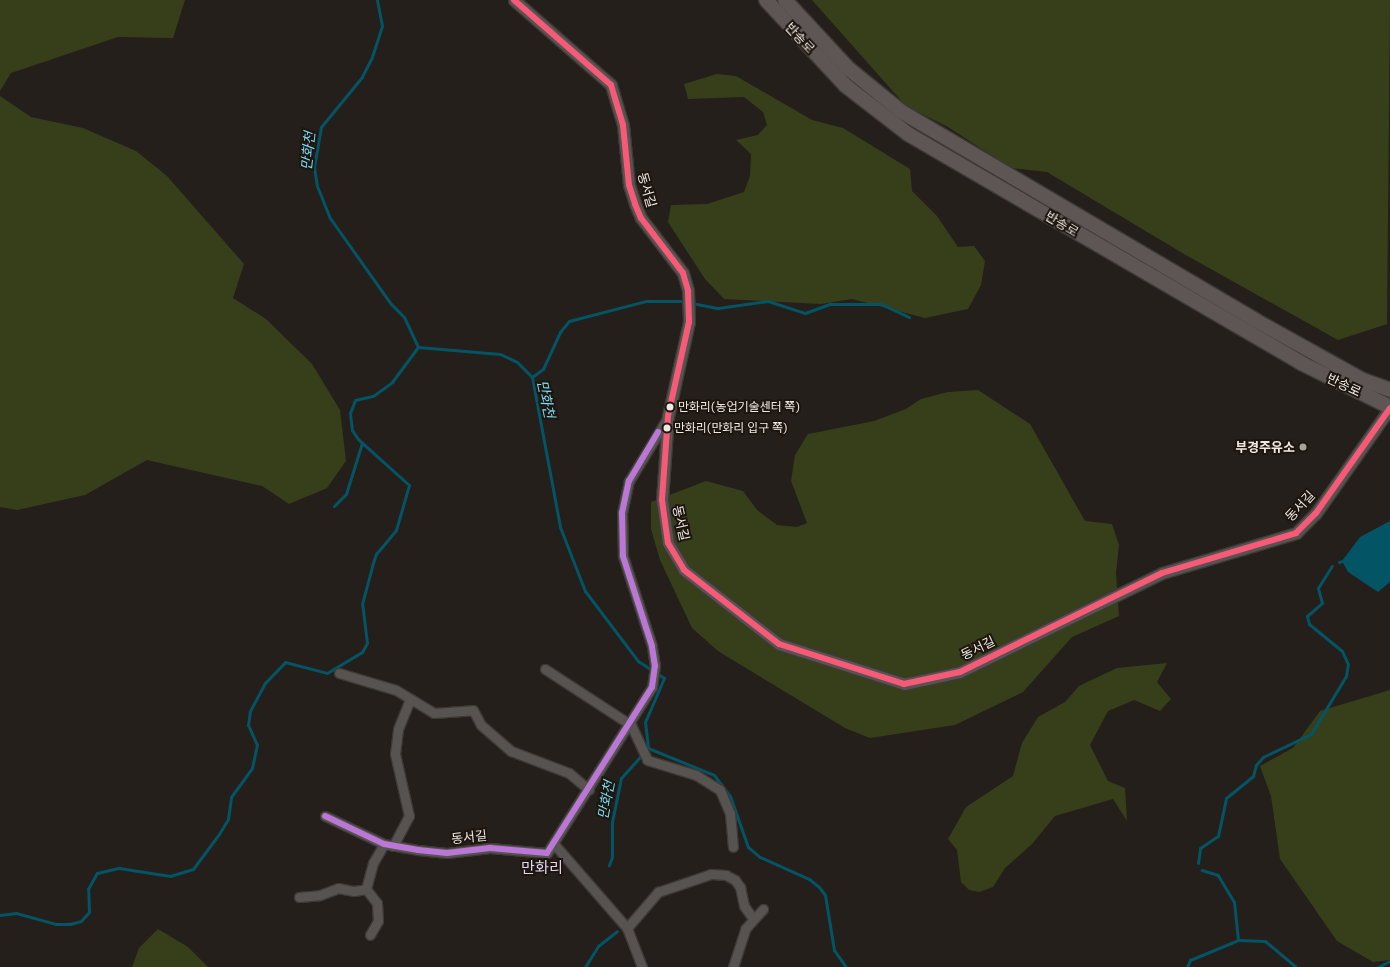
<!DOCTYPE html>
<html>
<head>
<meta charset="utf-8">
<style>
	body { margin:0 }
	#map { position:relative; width:1390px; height:967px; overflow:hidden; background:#241f1a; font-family:"Exo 2","Noto Sans KR",sans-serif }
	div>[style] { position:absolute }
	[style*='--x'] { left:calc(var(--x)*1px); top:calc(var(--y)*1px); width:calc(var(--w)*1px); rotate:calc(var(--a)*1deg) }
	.green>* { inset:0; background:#373f1a }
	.water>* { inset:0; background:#035465 }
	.stream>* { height:3px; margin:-1.5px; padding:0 1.5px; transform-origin:1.5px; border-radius:1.5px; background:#035465 }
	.roads { filter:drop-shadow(1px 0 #3d3a36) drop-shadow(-1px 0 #3d3a36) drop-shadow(0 1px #3d3a36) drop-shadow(0 -1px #3d3a36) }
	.minor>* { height:9px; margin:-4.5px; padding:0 4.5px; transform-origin:4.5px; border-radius:4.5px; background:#575350 }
	.tertiary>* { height:11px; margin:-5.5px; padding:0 5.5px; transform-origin:5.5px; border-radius:5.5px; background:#575350 }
	.primary>* { height:14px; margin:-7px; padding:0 7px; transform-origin:7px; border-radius:7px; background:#5e5654 }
	.bus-1>* { height:6px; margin:-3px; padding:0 3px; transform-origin:3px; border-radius:3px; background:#f75a77 }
	.bus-2>* { height:6px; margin:-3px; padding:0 3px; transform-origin:3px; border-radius:3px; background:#ba77d6 }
	.dots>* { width:11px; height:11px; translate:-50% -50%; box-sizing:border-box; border:2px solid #1d150e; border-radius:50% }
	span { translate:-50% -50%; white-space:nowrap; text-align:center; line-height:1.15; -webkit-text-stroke:4px #1d150e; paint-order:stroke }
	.bus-label { font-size:12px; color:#efe9e4 }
	.left { translate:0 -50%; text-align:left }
	.street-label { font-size:13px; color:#efe9e4 }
	.poi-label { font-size:13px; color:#efe9e4; font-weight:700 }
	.right { translate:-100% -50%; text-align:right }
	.water-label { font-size:14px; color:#78ddf9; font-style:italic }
	.quarter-label { font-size:15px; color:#ded7f4 }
</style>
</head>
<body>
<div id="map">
	<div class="green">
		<div style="clip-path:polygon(0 0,185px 0,173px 38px,118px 37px,11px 73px,0 91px)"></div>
		<div style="clip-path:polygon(812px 0,1390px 0,1387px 324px,1338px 340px,1184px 254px,1047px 172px,1011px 168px,948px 127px,906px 106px)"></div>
		<div style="clip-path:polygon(717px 74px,736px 76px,812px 120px,843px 128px,910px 169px,912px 191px,937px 216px,958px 247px,974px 246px,985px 261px,981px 285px,968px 309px,925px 318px,852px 299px,821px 304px,724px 299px,705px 279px,668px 222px,671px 205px,707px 204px,744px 192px,750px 176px,751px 154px,736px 140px,758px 135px,767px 125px,763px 112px,744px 97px,688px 99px,684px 84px)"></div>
		<div style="clip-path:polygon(0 96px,31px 117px,83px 128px,136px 151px,167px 176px,244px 264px,233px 298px,266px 319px,312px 364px,340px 410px,346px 461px,327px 488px,289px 504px,262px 486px,147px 460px,85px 495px,17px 510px,0 507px)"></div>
		<div style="clip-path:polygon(978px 390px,1030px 424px,1085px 521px,1112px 524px,1119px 545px,1116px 573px,1119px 616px,1072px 637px,1023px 692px,955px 725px,870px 738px,845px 728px,718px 651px,692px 628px,660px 560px,651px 529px,651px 502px,706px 481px,743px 491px,757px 510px,777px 525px,797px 527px,807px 523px,791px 481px,795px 455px,808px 434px,874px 421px,906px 409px,921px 399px,948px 392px)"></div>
		<div style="clip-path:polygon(1167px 663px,1157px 682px,1171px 699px,1160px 711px,1134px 700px,1108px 711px,1090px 745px,1108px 781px,1125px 788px,1127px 821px,1113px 799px,1055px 816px,1032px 844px,1005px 868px,993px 887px,979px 892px,969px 890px,961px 882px,957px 850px,948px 839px,966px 807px,1013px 776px,1022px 743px,1038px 717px,1065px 702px,1079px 686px,1117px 668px)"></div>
		<div style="clip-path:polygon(1390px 690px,1390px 960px,1373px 962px,1337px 941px,1280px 859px,1271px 796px,1260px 766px,1293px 748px,1320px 711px)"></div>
		<div style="clip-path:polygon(158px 929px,188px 947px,208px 967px,132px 967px,139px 948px)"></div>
	</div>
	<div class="water">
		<div style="clip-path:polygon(1390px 521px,1390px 582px,1378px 592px,1348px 572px,1342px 561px,1360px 537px)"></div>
	</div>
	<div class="stream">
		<div style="--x:377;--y:0;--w:26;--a:79"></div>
		<div style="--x:382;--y:26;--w:35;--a:108"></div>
		<div style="--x:371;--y:59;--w:20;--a:117"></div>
		<div style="--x:362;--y:77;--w:65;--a:129.4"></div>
		<div style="--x:321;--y:127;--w:41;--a:99.9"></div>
		<div style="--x:314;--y:167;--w:19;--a:81"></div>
		<div style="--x:317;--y:186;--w:35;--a:68"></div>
		<div style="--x:330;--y:218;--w:105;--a:54.7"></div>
		<div style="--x:391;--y:304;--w:18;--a:45"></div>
		<div style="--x:404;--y:317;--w:33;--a:65"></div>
		<div style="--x:418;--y:347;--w:82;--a:4.9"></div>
		<div style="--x:500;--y:354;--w:19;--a:25"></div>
		<div style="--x:517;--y:362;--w:21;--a:45"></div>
		<div style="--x:532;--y:377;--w:153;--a:79.4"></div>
		<div style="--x:560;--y:527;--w:69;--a:68.7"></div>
		<div style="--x:585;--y:591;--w:88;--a:52.9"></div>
		<div style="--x:638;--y:661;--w:31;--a:33"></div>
		<div style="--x:664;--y:678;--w:48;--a:113.4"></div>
		<div style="--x:645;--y:722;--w:26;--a:83"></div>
		<div style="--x:648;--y:748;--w:40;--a:132"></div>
		<div style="--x:621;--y:778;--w:45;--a:101.6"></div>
		<div style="--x:612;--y:822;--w:35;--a:90"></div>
		<div style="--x:612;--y:857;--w:9;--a:111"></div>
		<div style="--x:532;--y:377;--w:14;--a:-36"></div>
		<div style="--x:543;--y:369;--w:41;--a:-65.3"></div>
		<div style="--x:560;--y:332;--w:14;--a:-51"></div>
		<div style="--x:569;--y:321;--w:80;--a:-14.6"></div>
		<div style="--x:646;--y:301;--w:35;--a:0"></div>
		<div style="--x:681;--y:301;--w:38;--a:11"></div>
		<div style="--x:718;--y:308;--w:50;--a:-8"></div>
		<div style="--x:768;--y:301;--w:39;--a:18"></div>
		<div style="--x:805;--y:313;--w:27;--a:-20"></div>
		<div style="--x:830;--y:304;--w:51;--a:0"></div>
		<div style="--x:881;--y:304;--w:31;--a:25"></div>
		<div style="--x:334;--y:506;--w:17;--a:-45"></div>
		<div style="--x:346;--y:494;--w:53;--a:-72.6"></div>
		<div style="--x:1339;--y:562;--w:3;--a:-18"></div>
		<div style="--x:648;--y:748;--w:71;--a:22.2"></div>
		<div style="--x:714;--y:775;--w:26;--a:53"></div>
		<div style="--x:730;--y:796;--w:54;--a:70.6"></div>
		<div style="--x:748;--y:847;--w:16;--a:40"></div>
		<div style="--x:760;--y:857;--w:54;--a:24.2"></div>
		<div style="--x:809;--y:879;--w:13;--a:39"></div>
		<div style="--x:819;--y:887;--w:10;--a:53"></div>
		<div style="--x:825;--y:895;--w:56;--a:80.7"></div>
		<div style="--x:834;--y:950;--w:21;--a:55"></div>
		<div style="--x:1198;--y:863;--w:15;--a:-82"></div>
		<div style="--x:1200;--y:848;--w:22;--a:-34"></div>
		<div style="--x:1218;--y:836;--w:39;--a:-78"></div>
		<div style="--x:1226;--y:798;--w:35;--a:-39"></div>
		<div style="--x:1253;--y:776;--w:11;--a:-75"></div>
		<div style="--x:1256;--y:765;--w:11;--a:-49"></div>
		<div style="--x:1263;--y:757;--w:53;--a:-25.6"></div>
		<div style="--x:1311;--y:734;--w:68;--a:-58.9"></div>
		<div style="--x:1346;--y:676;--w:12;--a:-81"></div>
		<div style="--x:1348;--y:664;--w:14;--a:-115"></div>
		<div style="--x:1342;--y:651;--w:43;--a:-140.7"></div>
		<div style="--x:1309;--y:624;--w:8;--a:-104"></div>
		<div style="--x:1307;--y:616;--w:20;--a:-41"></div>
		<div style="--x:1322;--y:603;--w:16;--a:-105"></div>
		<div style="--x:1318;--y:588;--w:26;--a:-58"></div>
		<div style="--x:0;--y:915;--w:16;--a:-7"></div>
		<div style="--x:16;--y:913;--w:41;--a:15.4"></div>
		<div style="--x:56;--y:924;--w:14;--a:0"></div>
		<div style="--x:70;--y:924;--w:11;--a:-15"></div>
		<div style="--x:81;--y:921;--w:12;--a:-48"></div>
		<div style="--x:89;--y:912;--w:23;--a:-92"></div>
		<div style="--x:88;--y:889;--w:18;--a:-61"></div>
		<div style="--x:97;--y:873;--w:23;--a:-13"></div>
		<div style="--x:119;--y:868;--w:52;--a:8.9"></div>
		<div style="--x:170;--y:876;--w:24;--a:-17"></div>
		<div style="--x:193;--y:869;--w:44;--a:-53.4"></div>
		<div style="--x:219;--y:834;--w:17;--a:-59"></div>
		<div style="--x:228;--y:819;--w:22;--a:-82"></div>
		<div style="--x:231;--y:797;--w:36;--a:-54"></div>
		<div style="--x:252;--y:768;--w:24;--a:-78"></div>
		<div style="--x:257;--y:745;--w:22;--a:-114"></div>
		<div style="--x:248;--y:725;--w:14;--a:-82"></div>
		<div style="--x:250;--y:711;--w:32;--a:-62"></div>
		<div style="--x:265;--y:683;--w:29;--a:-46"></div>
		<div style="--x:285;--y:662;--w:43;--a:14.7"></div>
		<div style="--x:327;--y:673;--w:41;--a:-31"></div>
		<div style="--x:362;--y:652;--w:10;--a:-61"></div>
		<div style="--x:367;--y:643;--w:39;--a:-97"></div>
		<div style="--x:362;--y:604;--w:39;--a:-75"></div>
		<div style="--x:372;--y:566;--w:13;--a:-72"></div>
		<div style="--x:376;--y:554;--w:31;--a:-50"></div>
		<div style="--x:396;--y:530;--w:47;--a:-73.9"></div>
		<div style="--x:409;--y:485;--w:69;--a:-138"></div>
		<div style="--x:358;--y:439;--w:11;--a:-124"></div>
		<div style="--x:352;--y:430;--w:17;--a:-97"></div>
		<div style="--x:350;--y:413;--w:14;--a:-69"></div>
		<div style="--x:355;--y:400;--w:18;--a:-13"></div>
		<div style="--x:373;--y:396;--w:24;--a:-36"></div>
		<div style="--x:392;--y:382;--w:44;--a:-53.4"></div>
		<div style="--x:1238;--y:940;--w:27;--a:2"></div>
		<div style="--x:1265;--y:941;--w:40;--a:40"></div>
		<div style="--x:585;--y:967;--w:25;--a:-58"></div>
		<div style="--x:598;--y:946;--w:24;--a:-38"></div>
		<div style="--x:1187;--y:967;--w:8;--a:-67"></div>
		<div style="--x:1190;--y:960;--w:52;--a:-22.6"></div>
		<div style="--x:1238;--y:940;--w:38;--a:-96"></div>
		<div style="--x:1234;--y:902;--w:31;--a:-121"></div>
		<div style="--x:1218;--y:875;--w:17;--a:-163"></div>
		<div style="--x:1378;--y:967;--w:13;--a:-27"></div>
	</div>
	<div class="roads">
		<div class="minor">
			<div style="--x:545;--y:669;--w:103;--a:33.1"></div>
			<div style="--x:631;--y:725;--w:38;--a:65"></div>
			<div style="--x:647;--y:760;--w:51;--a:17"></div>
			<div style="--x:696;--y:775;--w:28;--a:32"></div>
			<div style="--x:720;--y:790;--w:25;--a:67"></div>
			<div style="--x:730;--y:813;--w:34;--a:85"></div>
			<div style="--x:339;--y:673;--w:59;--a:16.6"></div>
			<div style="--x:396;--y:690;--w:44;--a:31.2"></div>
			<div style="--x:434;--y:713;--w:39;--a:-4"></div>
			<div style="--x:473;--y:710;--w:17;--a:62"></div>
			<div style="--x:481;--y:725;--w:40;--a:41"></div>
			<div style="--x:511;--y:751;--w:62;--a:20.8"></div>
			<div style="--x:569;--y:773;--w:26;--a:40"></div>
			<div style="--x:325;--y:816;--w:65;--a:25.4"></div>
			<div style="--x:384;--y:844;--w:35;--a:10"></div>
			<div style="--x:418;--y:850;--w:29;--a:6"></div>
			<div style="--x:447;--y:853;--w:43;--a:-6.6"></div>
			<div style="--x:490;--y:848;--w:57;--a:5"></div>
			<div style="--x:547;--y:853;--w:196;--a:-57.7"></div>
			<div style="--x:652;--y:687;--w:21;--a:-82"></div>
			<div style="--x:655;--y:666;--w:20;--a:-99"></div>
			<div style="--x:652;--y:646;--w:95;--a:-107.9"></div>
			<div style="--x:623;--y:556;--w:43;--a:-91.3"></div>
			<div style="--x:622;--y:513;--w:33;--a:-78"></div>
			<div style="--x:629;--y:481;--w:75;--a:-58.6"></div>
			<div style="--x:554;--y:844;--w:111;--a:49"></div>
			<div style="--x:627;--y:928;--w:42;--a:69"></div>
			<div style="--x:393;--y:846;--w:34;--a:-62"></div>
			<div style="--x:409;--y:816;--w:64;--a:-102.7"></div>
			<div style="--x:395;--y:754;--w:25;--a:-83"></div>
			<div style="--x:398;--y:729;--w:31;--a:-68"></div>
			<div style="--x:366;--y:889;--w:18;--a:52"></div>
			<div style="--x:377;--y:903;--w:18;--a:87"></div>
			<div style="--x:378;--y:921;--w:16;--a:120"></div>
			<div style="--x:299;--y:897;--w:21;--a:-5"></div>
			<div style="--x:320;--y:895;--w:19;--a:-21"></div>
			<div style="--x:338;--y:888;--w:16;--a:11"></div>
			<div style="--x:354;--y:891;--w:12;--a:-9"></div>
			<div style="--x:366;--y:889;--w:27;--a:-75"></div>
			<div style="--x:373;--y:863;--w:22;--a:-60"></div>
			<div style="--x:627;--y:928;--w:48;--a:-49.3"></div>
			<div style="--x:658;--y:892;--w:56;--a:-18.8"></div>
			<div style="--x:711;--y:874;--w:15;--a:4"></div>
			<div style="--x:726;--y:875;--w:10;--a:29"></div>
			<div style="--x:735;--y:880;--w:9;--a:54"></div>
			<div style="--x:740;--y:887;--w:19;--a:78"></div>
			<div style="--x:744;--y:906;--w:14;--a:54"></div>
			<div style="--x:733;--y:967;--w:40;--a:-72"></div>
			<div style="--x:745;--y:929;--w:27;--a:-48"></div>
		</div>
		<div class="tertiary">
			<div style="--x:514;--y:0;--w:129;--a:41.2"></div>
			<div style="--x:611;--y:85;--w:42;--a:73.3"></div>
			<div style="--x:623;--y:125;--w:60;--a:84.3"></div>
			<div style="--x:629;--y:185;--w:20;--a:72"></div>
			<div style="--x:635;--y:204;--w:15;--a:67"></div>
			<div style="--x:641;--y:218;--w:69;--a:52.6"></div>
			<div style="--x:683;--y:273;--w:19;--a:74"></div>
			<div style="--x:688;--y:291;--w:31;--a:88"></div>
			<div style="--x:689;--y:322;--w:96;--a:102.6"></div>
			<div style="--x:668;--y:416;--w:84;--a:94.1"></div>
			<div style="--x:662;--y:500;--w:43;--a:82.1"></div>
			<div style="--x:668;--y:543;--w:31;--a:59"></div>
			<div style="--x:684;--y:570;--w:120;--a:37.9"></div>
			<div style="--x:779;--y:644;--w:131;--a:17.7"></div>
			<div style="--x:904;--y:684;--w:57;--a:-12.1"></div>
			<div style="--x:960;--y:672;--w:225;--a:-26.1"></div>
			<div style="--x:1162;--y:573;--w:140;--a:-16.6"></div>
			<div style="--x:1296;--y:533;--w:28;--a:-45"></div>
			<div style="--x:1316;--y:513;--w:128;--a:-54.8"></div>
		</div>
		<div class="primary">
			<div style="--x:766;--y:0;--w:117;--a:47.1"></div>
			<div style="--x:846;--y:86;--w:78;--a:37.7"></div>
			<div style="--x:908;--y:134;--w:455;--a:30.2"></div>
			<div style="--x:1301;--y:363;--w:99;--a:26.3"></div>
			<div style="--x:785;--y:0;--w:94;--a:47.2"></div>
			<div style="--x:849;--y:69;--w:68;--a:39.1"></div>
			<div style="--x:902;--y:112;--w:410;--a:30.5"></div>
			<div style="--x:1255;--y:320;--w:124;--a:29.1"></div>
			<div style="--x:1363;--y:380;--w:29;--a:20"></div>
		</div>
	</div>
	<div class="bus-1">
		<div style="--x:514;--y:0;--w:129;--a:41.2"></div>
		<div style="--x:611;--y:85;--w:42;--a:73.3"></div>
		<div style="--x:623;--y:125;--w:60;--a:84.3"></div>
		<div style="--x:629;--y:185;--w:20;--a:72"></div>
		<div style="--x:635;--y:204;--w:15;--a:67"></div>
		<div style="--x:641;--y:218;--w:69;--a:52.6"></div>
		<div style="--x:683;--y:273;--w:19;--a:74"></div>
		<div style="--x:688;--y:291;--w:31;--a:88"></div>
		<div style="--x:689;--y:322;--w:96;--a:102.6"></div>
		<div style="--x:668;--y:416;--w:84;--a:94.1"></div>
		<div style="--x:662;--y:500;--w:43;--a:82.1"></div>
		<div style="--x:668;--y:543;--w:31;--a:59"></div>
		<div style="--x:684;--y:570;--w:120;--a:37.9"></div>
		<div style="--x:779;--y:644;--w:131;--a:17.7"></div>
		<div style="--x:904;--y:684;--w:57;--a:-12.1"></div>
		<div style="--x:960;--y:672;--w:225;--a:-26.1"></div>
		<div style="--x:1162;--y:573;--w:140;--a:-16.6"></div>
		<div style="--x:1296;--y:533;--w:28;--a:-45"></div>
		<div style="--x:1316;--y:513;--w:128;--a:-54.8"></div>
	</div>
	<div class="bus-2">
		<div style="--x:325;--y:816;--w:65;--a:25.4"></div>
		<div style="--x:384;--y:844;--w:35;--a:10"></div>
		<div style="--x:418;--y:850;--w:29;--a:6"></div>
		<div style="--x:447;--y:853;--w:43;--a:-6.6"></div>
		<div style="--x:490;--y:848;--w:57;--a:5"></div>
		<div style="--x:547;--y:853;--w:196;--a:-57.7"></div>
		<div style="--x:652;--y:687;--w:21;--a:-82"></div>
		<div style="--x:655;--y:666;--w:20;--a:-99"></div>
		<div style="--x:652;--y:646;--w:95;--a:-107.9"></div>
		<div style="--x:623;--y:556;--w:43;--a:-91.3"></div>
		<div style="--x:622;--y:513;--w:33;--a:-78"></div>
		<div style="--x:629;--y:481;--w:57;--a:-59.4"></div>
	</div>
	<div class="dots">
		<div style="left:670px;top:407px;background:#efe9e4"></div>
		<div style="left:667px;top:428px;background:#efe9e4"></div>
		<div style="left:1303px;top:447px;background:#a8a29d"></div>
	</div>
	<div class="bus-label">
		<span class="left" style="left:678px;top:407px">만화리(농업기술센터 쪽)</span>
		<span class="left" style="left:674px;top:428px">만화리(만화리 입구 쪽)</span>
	</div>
	<div class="street-label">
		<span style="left:800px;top:38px;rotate:47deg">반송로</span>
		<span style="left:647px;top:190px;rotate:74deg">동서길</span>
		<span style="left:1062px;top:224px;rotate:31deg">반송로</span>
		<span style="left:1344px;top:385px;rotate:25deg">반송로</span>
		<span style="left:1300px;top:506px;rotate:-47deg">동서길</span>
		<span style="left:681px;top:523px;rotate:78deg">동서길</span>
		<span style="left:978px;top:648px;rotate:-26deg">동서길</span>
		<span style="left:469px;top:837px;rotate:-6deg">동서길</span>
	</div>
	<div class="poi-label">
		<span class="right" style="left:1295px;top:447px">부경주유소</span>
	</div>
	<div class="water-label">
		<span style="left:308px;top:151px;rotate:-84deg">만화천</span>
		<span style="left:546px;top:399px;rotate:78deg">만화천</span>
		<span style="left:606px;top:800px;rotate:-79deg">만화천</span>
	</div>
	<div class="quarter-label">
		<span style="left:542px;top:868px">만화리</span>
	</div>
</div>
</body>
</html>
